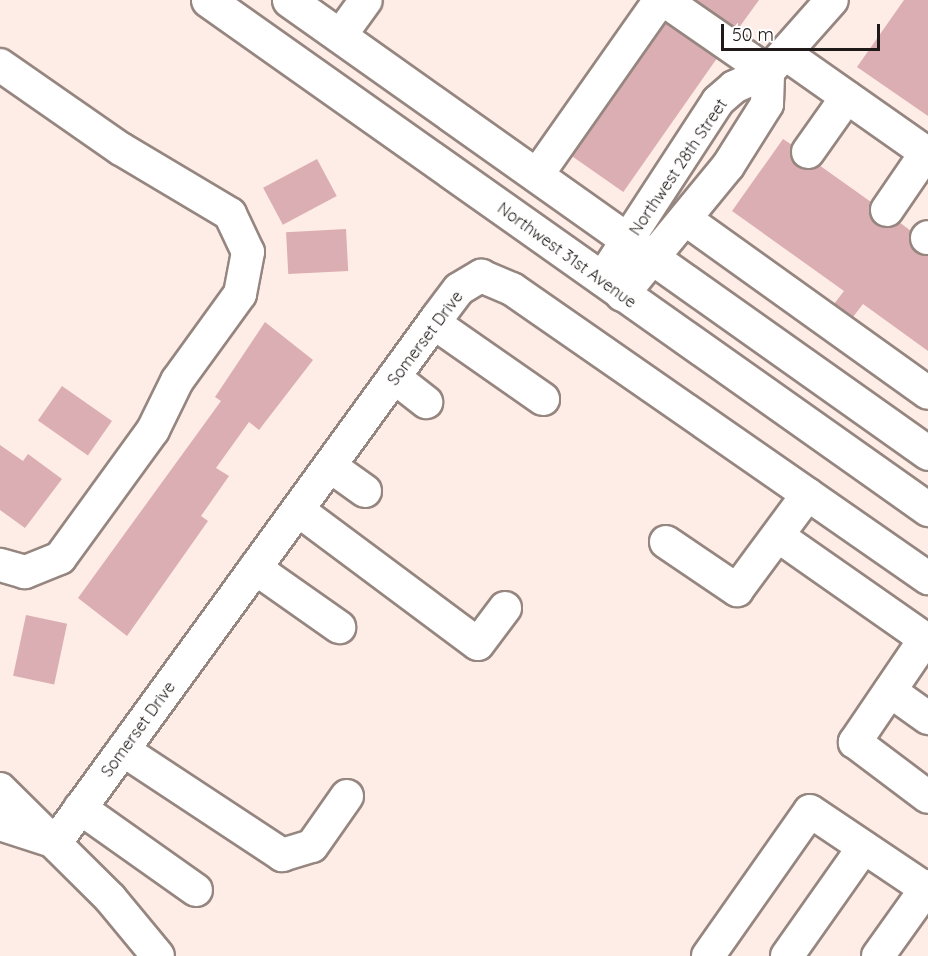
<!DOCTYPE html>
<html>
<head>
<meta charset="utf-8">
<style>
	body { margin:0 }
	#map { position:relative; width:928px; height:956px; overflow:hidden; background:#feece6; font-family:Quicksand,sans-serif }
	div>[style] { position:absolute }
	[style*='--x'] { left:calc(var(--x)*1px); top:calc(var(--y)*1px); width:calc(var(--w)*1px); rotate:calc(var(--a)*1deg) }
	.building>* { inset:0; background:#dbaeb3; transform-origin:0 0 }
	.roads { filter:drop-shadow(2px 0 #968680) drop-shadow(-2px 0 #968680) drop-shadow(0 2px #968680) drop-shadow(0 -2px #968680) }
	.minor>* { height:32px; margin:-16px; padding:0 16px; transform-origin:16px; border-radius:16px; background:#fff }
	.major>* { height:33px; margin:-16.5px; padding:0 16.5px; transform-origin:16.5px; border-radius:16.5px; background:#fff }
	span { translate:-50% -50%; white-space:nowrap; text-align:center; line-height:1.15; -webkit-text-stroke:5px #fff; paint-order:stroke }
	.street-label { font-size:16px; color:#1f1917 }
	.scale { position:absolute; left:721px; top:24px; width:159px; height:27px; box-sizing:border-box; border:3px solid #1f1917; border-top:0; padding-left:8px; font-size:18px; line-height:21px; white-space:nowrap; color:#1f1917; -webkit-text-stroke:4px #fff; paint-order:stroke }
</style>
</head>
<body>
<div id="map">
	<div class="building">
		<div style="clip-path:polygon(696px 0,759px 0,738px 29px)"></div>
		<div style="clip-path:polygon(904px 0,928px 0,928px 116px,857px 67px)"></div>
		<div style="left:666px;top:23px;width:62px;height:163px;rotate:35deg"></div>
		<div style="clip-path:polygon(783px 139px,792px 145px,791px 159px,797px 166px,807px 170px,819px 165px,871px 202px,871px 217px,876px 224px,886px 228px,899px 222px,911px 231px,914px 250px,928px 255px,928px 351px,863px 304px,853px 317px,834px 304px,844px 291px,732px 211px)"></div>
		<div style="left:317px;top:159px;width:42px;height:61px;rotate:62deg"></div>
		<div style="left:346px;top:229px;width:42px;height:60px;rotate:87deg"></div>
		<div style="clip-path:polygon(265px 322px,313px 360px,259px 430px,249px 422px,216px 468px,229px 476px,201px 516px,208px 521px,127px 636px,78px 598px,221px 401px,215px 397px)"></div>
		<div style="left:62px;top:386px;width:61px;height:42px;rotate:35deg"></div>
		<div style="clip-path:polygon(0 445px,23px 461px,28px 454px,62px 479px,25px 528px,0 510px)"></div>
		<div style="left:26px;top:615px;width:42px;height:62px;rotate:12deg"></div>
	</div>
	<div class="roads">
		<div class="minor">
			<div style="--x:664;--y:0;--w:126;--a:34.7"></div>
			<div style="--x:340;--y:36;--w:44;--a:-54.2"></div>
			<div style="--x:787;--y:55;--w:172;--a:35.1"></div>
			<div style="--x:0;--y:65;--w:147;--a:34.8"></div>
			<div style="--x:121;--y:149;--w:127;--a:30.8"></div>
			<div style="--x:230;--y:214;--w:42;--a:64.7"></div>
			<div style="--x:248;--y:252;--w:43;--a:100.8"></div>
			<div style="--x:240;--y:294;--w:107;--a:125.9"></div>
			<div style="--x:177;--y:381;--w:55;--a:116.1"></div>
			<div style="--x:153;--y:430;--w:158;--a:126"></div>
			<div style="--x:60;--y:558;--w:38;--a:158"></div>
			<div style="--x:25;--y:572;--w:26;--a:-164"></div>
			<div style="--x:808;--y:152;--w:67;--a:-54.7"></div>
			<div style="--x:537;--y:175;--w:214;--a:-54.9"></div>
			<div style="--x:887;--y:210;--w:69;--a:-55.6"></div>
			<div style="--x:688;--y:221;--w:295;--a:35.6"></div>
			<div style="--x:927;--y:238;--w:1;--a:-45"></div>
			<div style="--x:602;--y:279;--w:212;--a:-56.9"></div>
			<div style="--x:718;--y:101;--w:21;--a:-41"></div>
			<div style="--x:734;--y:87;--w:37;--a:-24"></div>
			<div style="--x:768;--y:72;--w:96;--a:-48.4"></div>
			<div style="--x:622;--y:295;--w:167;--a:-50.6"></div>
			<div style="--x:728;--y:166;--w:73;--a:-57.8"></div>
			<div style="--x:767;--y:104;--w:32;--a:-88"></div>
			<div style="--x:434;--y:323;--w:133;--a:34.9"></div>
			<div style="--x:394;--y:377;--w:41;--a:38"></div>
			<div style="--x:330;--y:466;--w:43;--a:35.5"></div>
			<div style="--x:298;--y:510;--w:224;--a:36.7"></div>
			<div style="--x:478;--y:644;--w:45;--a:-53.1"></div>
			<div style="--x:778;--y:536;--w:183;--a:35"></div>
			<div style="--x:666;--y:542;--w:86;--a:34.1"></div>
			<div style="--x:737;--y:590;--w:119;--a:-53.5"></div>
			<div style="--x:255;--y:568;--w:103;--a:35.1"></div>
			<div style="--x:925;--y:639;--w:125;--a:124.2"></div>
			<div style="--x:855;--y:742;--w:91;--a:37"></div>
			<div style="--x:890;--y:691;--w:47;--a:35.4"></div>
			<div style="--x:123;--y:750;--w:191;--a:33.4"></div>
			<div style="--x:282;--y:855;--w:31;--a:-17"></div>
			<div style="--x:312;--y:846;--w:61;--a:-55"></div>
			<div style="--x:0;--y:789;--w:155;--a:44.7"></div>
			<div style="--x:110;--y:898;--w:75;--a:50.4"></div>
			<div style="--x:80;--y:808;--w:142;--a:35.3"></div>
			<div style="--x:0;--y:824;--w:52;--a:18.1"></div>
			<div style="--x:56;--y:842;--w:648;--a:-53.98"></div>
			<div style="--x:437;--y:318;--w:36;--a:-53"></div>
			<div style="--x:459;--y:289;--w:26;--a:-31"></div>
			<div style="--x:481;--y:276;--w:34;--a:23"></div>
			<div style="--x:512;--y:289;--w:507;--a:34.79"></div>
			<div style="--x:708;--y:956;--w:177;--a:-54.9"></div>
			<div style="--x:810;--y:811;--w:140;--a:33.9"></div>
			<div style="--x:787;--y:956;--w:133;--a:-54.8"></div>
			<div style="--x:878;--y:956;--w:86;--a:-54.5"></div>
		</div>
		<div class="major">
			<div style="--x:208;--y:0;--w:882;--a:35.26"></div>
			<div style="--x:289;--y:0;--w:783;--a:35.33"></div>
		</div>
	</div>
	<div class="street-label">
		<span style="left:678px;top:167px;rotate:-56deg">Northwest 28th Street</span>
		<span style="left:567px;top:255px;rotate:36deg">Northwest 31st Avenue</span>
		<span style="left:425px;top:338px;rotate:-53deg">Somerset Drive</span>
		<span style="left:138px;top:729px;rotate:-54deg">Somerset Drive</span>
	</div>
	<div class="scale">50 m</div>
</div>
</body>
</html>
